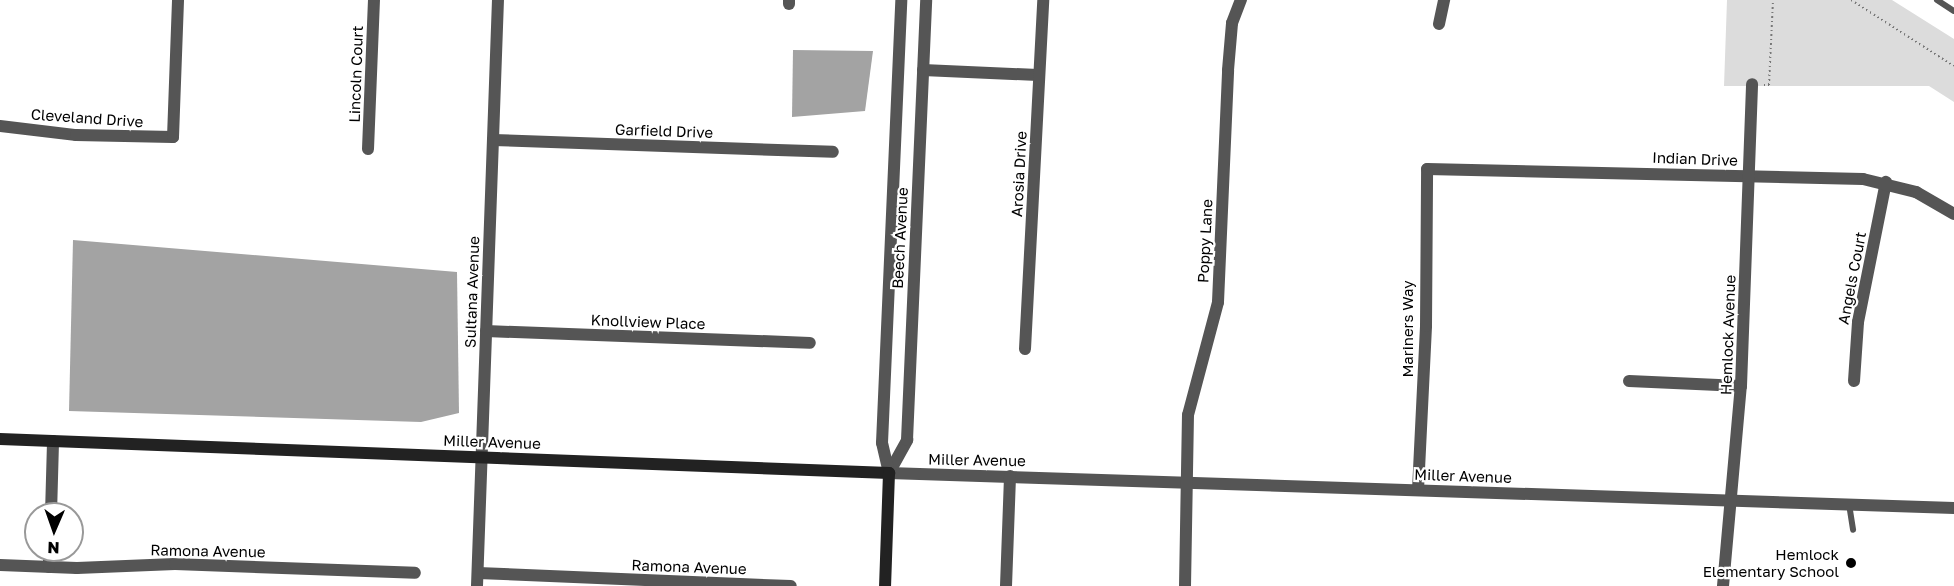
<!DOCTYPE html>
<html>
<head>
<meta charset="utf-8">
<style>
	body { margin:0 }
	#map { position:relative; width:1954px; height:586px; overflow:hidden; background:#fff; font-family:"Golos Text",sans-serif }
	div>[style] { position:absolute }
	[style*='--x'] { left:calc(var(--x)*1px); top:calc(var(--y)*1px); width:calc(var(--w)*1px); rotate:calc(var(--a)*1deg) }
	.green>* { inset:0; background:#dcdcdc }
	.water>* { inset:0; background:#a3a3a3 }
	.path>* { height:2px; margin-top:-1px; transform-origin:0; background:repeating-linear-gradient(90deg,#777 0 1.5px,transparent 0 4.5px) }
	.lane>* { height:6px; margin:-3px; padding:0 3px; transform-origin:3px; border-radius:3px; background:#555 }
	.street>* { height:12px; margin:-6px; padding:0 6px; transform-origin:6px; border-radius:6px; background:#555 }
	.secondary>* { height:12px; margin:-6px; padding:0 6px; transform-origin:6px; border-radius:6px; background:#222 }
	.dots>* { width:16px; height:16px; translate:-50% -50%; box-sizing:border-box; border:3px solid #fff; border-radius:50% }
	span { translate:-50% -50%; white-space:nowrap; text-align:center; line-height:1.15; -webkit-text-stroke:4.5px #fff; paint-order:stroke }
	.street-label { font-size:15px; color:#000 }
	.poi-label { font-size:15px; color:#000 }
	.right { translate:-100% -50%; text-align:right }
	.north { position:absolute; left:24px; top:502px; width:60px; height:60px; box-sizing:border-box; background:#fff; border:2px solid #999; border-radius:50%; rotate:182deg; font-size:16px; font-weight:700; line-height:24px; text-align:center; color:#000 }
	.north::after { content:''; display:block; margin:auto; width:21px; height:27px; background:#000; clip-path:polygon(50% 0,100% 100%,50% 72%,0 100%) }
</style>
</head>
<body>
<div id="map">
	<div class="green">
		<div style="clip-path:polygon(1727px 0,1892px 0,1954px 39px,1954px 102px,1929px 86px,1724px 86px)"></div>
	</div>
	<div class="water">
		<div style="clip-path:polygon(793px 50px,873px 51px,865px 111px,792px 117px)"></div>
		<div style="clip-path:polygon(73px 240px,457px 272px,459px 413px,421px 422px,69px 411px)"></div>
	</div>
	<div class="path">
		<div style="--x:1851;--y:0;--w:122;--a:32.7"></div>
		<div style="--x:1764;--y:85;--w:5;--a:0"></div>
		<div style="--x:1769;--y:85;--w:85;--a:-87.3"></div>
	</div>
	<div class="lane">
		<div style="--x:1937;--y:0;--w:20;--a:33"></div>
		<div style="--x:1849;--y:504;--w:26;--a:81"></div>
	</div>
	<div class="street">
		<div style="--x:789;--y:4;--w:4;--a:-90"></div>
		<div style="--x:1439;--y:24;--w:25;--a:-78"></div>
		<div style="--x:923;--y:70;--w:115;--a:2.5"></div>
		<div style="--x:0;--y:126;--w:77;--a:6.8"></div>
		<div style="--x:76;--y:135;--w:97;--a:1.2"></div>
		<div style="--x:173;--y:137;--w:137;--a:-87.9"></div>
		<div style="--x:493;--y:140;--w:340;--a:2"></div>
		<div style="--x:368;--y:149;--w:149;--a:-87.7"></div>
		<div style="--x:486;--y:331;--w:324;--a:2.1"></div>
		<div style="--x:1025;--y:349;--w:349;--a:-87"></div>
		<div style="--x:1629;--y:381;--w:112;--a:2.6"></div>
		<div style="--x:1854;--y:381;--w:59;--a:-86.1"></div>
		<div style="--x:1858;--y:322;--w:143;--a:-78.7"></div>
		<div style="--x:889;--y:473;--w:1066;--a:1.88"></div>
		<div style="--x:889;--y:473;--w:38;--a:-61"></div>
		<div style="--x:907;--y:440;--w:440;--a:-87.5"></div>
		<div style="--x:889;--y:473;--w:31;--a:-103"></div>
		<div style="--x:882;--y:443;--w:443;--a:-87.5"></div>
		<div style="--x:1418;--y:490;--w:164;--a:-87.2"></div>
		<div style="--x:1426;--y:326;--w:157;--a:-89.6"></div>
		<div style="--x:1427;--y:169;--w:436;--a:1.3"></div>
		<div style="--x:1863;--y:179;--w:55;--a:13.8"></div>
		<div style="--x:1916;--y:192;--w:44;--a:30.1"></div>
		<div style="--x:51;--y:514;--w:73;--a:-88.4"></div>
		<div style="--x:0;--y:565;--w:77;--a:2.2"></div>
		<div style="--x:77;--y:568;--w:98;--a:-2.3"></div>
		<div style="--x:175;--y:564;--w:240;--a:2.1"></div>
		<div style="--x:49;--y:567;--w:17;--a:-90"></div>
		<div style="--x:478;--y:573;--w:313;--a:2.4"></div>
		<div style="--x:477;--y:586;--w:586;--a:-87.95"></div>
		<div style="--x:1006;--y:586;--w:110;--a:-87.9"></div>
		<div style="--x:1185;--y:586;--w:171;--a:-89"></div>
		<div style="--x:1188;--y:415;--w:117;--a:-75.1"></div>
		<div style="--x:1218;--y:302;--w:232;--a:-87.5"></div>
		<div style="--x:1228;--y:70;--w:47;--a:-85.1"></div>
		<div style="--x:1232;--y:23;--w:25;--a:-69"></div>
		<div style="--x:1723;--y:586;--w:201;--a:-84.9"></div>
		<div style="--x:1741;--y:386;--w:302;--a:-87.9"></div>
	</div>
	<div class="secondary">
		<div style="--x:0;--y:439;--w:890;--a:2.19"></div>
		<div style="--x:889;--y:473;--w:113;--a:92"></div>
	</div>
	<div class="dots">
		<div style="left:1851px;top:563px;background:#000"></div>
	</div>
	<div class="street-label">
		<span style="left:356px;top:74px;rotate:-88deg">Lincoln Court</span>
		<span style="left:87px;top:118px;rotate:4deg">Cleveland Drive</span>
		<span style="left:664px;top:131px;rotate:2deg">Garfield Drive</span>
		<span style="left:1695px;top:159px;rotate:2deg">Indian Drive</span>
		<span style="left:1019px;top:174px;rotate:-87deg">Arosia Drive</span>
		<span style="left:900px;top:238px;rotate:-87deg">Beech Avenue</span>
		<span style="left:1205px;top:241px;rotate:-87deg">Poppy Lane</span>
		<span style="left:1852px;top:278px;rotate:-79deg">Angels Court</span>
		<span style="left:472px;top:292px;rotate:-88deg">Sultana Avenue</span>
		<span style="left:648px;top:322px;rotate:2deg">Knollview Place</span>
		<span style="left:1408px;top:329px;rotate:-90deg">Mariners Way</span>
		<span style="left:1728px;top:335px;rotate:-88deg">Hemlock Avenue</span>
		<span style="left:492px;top:442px;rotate:2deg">Miller Avenue</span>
		<span style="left:977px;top:460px;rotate:1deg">Miller Avenue</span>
		<span style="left:1463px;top:476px;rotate:2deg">Miller Avenue</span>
		<span style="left:208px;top:551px;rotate:1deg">Ramona Avenue</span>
		<span style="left:689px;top:567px;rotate:2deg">Ramona Avenue</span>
	</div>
	<div class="poi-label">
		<span class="right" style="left:1839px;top:563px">Hemlock<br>Elementary School</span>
	</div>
	<div class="north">N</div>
</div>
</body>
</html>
